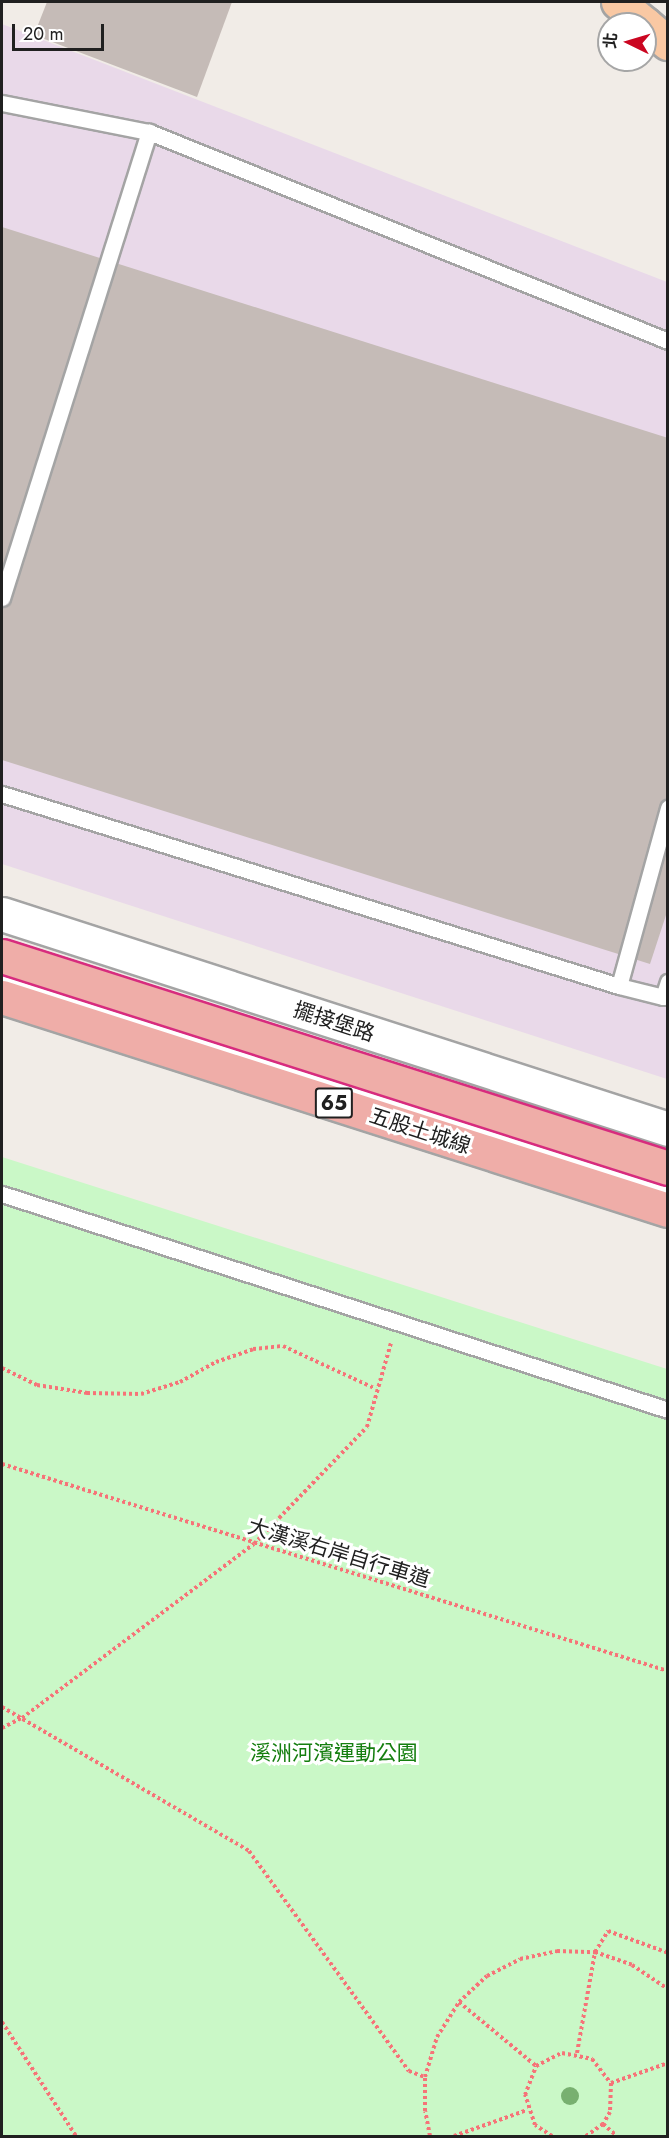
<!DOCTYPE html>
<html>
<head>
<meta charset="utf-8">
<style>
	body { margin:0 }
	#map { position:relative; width:669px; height:2138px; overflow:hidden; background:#f1ece7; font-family:Jost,"Noto Sans TC",sans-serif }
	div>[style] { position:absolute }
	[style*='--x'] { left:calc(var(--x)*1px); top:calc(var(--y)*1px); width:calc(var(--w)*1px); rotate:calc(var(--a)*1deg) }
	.industrial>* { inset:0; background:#e9d9e9 }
	.park>* { inset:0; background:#caf8c7 }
	.building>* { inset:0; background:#c5bbb7 }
	.path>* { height:4px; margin-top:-2px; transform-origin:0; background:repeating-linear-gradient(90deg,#f67378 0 3px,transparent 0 6px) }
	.roads { filter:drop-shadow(2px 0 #a4a4a4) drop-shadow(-2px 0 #a4a4a4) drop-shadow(0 2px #a4a4a4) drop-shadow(0 -2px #a4a4a4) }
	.service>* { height:15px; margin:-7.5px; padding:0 7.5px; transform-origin:7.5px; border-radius:7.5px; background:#fff }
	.tertiary>* { height:33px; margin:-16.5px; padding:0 16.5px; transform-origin:16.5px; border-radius:16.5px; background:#fff }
	.primary>* { height:33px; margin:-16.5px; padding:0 16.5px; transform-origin:16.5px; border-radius:16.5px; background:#f9c8a3 }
	.trunk>* { height:33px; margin:-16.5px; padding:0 16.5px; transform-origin:16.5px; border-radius:16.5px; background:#efada8 }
	.bridges { filter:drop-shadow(2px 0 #d72c7e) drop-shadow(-2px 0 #d72c7e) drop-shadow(0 2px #d72c7e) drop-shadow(0 -2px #d72c7e) }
	.trunk-bridge>* { height:33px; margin:-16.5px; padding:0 16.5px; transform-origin:16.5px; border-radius:16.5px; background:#efada8 }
	.trees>* { width:18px; height:18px; margin:-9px; border-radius:50%; background:#78b070 }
	span { translate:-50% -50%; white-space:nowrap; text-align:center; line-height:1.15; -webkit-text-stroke:6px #fff; paint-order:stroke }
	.shield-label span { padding:2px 4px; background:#fff; border:2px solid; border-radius:4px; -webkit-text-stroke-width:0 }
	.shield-label { font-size:20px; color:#202020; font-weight:700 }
	.street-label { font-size:21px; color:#202020 }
	.park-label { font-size:21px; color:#157e0f }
	.frame { position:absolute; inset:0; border:3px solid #202020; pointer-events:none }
	.north { position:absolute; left:597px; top:12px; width:60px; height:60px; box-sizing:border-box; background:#fff; border:2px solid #a6a6a6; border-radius:50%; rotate:275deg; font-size:16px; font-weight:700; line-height:24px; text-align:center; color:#202020 }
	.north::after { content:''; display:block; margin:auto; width:21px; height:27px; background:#cb0621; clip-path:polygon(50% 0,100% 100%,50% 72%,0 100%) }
	.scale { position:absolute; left:12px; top:24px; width:92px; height:27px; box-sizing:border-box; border:3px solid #202020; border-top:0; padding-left:8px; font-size:18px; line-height:21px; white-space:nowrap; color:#202020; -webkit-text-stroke:4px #fff; paint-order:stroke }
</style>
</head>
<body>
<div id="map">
	<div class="industrial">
		<div style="clip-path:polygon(2px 24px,667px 282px,667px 1079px,2px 864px)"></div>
	</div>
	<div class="park">
		<div style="clip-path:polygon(2px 1157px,667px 1369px,667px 2136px,2px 2136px)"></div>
	</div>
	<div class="building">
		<div style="clip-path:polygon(47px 2px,232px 2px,197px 97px,34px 35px)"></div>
		<div style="clip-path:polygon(2px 227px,668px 438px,668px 909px,650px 964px,2px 760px)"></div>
	</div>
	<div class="path">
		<div style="--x:2;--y:1368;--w:39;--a:26"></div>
		<div style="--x:37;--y:1385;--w:51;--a:9.1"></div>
		<div style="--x:87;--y:1393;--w:54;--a:1.1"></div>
		<div style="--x:141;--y:1394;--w:41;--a:-17.1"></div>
		<div style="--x:180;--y:1382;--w:41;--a:-29.1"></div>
		<div style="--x:216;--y:1362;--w:39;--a:-19"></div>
		<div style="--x:253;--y:1349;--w:30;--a:-6"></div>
		<div style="--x:283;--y:1346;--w:102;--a:24.8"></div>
		<div style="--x:2;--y:1464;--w:697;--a:17.27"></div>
		<div style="--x:2;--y:1707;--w:286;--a:30.2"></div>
		<div style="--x:249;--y:1851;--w:272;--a:54"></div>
		<div style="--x:409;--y:2071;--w:17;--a:21"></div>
		<div style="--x:2;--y:1728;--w:22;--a:-27"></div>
		<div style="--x:22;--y:1718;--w:290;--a:-36.9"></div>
		<div style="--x:254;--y:1544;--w:163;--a:-46"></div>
		<div style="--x:367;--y:1427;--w:87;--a:-74.1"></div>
		<div style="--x:459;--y:2002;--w:100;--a:39.7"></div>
		<div style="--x:2;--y:2022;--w:136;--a:57"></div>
		<div style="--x:577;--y:2053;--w:103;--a:-79.9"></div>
		<div style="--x:595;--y:1952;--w:25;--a:-58"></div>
		<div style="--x:608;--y:1931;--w:64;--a:20.1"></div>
		<div style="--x:611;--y:2083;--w:60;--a:-19.3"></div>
		<div style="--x:603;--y:2124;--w:18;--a:41"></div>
		<div style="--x:430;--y:2136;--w:25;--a:-101"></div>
		<div style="--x:425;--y:2111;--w:34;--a:-90"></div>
		<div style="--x:425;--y:2077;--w:42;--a:-73.3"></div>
		<div style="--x:437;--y:2037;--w:41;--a:-57.8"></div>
		<div style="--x:459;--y:2002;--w:38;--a:-43"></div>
		<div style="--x:487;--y:1976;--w:37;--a:-27"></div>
		<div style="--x:520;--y:1959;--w:38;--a:-12"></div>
		<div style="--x:557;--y:1951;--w:38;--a:2"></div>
		<div style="--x:595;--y:1952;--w:39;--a:19"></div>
		<div style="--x:632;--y:1965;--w:43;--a:33.7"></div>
		<div style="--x:454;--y:2136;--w:77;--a:-19.6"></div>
		<div style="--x:552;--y:2136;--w:20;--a:-147"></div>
		<div style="--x:535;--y:2125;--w:32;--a:-108"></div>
		<div style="--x:525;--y:2095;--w:31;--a:-69"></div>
		<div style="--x:536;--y:2066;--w:29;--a:-27"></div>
		<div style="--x:562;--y:2053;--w:31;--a:11"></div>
		<div style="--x:592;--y:2059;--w:31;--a:52"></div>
		<div style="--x:611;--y:2083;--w:29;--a:92"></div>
		<div style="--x:610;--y:2112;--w:14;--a:120"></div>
		<div style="--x:603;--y:2124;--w:21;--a:145"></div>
	</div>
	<div class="roads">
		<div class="service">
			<div style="--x:2;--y:103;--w:150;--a:11.2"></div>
			<div style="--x:149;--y:132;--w:560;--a:21.93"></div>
			<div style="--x:2;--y:598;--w:489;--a:-72.5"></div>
			<div style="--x:2;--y:794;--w:646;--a:17.29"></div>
			<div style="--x:619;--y:986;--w:45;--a:14"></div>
			<div style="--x:663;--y:997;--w:16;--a:-72"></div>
			<div style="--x:619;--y:986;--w:185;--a:-74.6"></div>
			<div style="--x:2;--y:1194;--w:700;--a:17.97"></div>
		</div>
		<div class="tertiary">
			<div style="--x:2;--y:914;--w:700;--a:17.89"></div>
			<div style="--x:2;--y:975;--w:699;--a:17.66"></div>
		</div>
		<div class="primary">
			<div style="--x:618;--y:2;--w:35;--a:39"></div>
			<div style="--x:645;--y:24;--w:30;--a:40"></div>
		</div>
		<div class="trunk">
			<div style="--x:2;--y:997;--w:699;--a:17.74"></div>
		</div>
	</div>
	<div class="bridges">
		<div class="trunk-bridge">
			<div style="--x:2;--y:956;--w:699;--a:17.66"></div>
		</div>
	</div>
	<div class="trees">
		<div style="left:570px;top:2096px"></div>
	</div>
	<div class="shield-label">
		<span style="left:334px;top:1103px">65</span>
	</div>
	<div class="street-label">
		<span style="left:334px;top:1022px;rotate:18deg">擺接堡路</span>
		<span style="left:420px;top:1131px;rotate:18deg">五股土城線</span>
		<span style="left:339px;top:1553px;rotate:17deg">大漢溪右岸自行車道</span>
	</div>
	<div class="park-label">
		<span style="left:334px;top:1753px">溪洲河濱運動公園</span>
	</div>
	<div class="frame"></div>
	<div class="north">北</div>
	<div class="scale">20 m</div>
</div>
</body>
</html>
